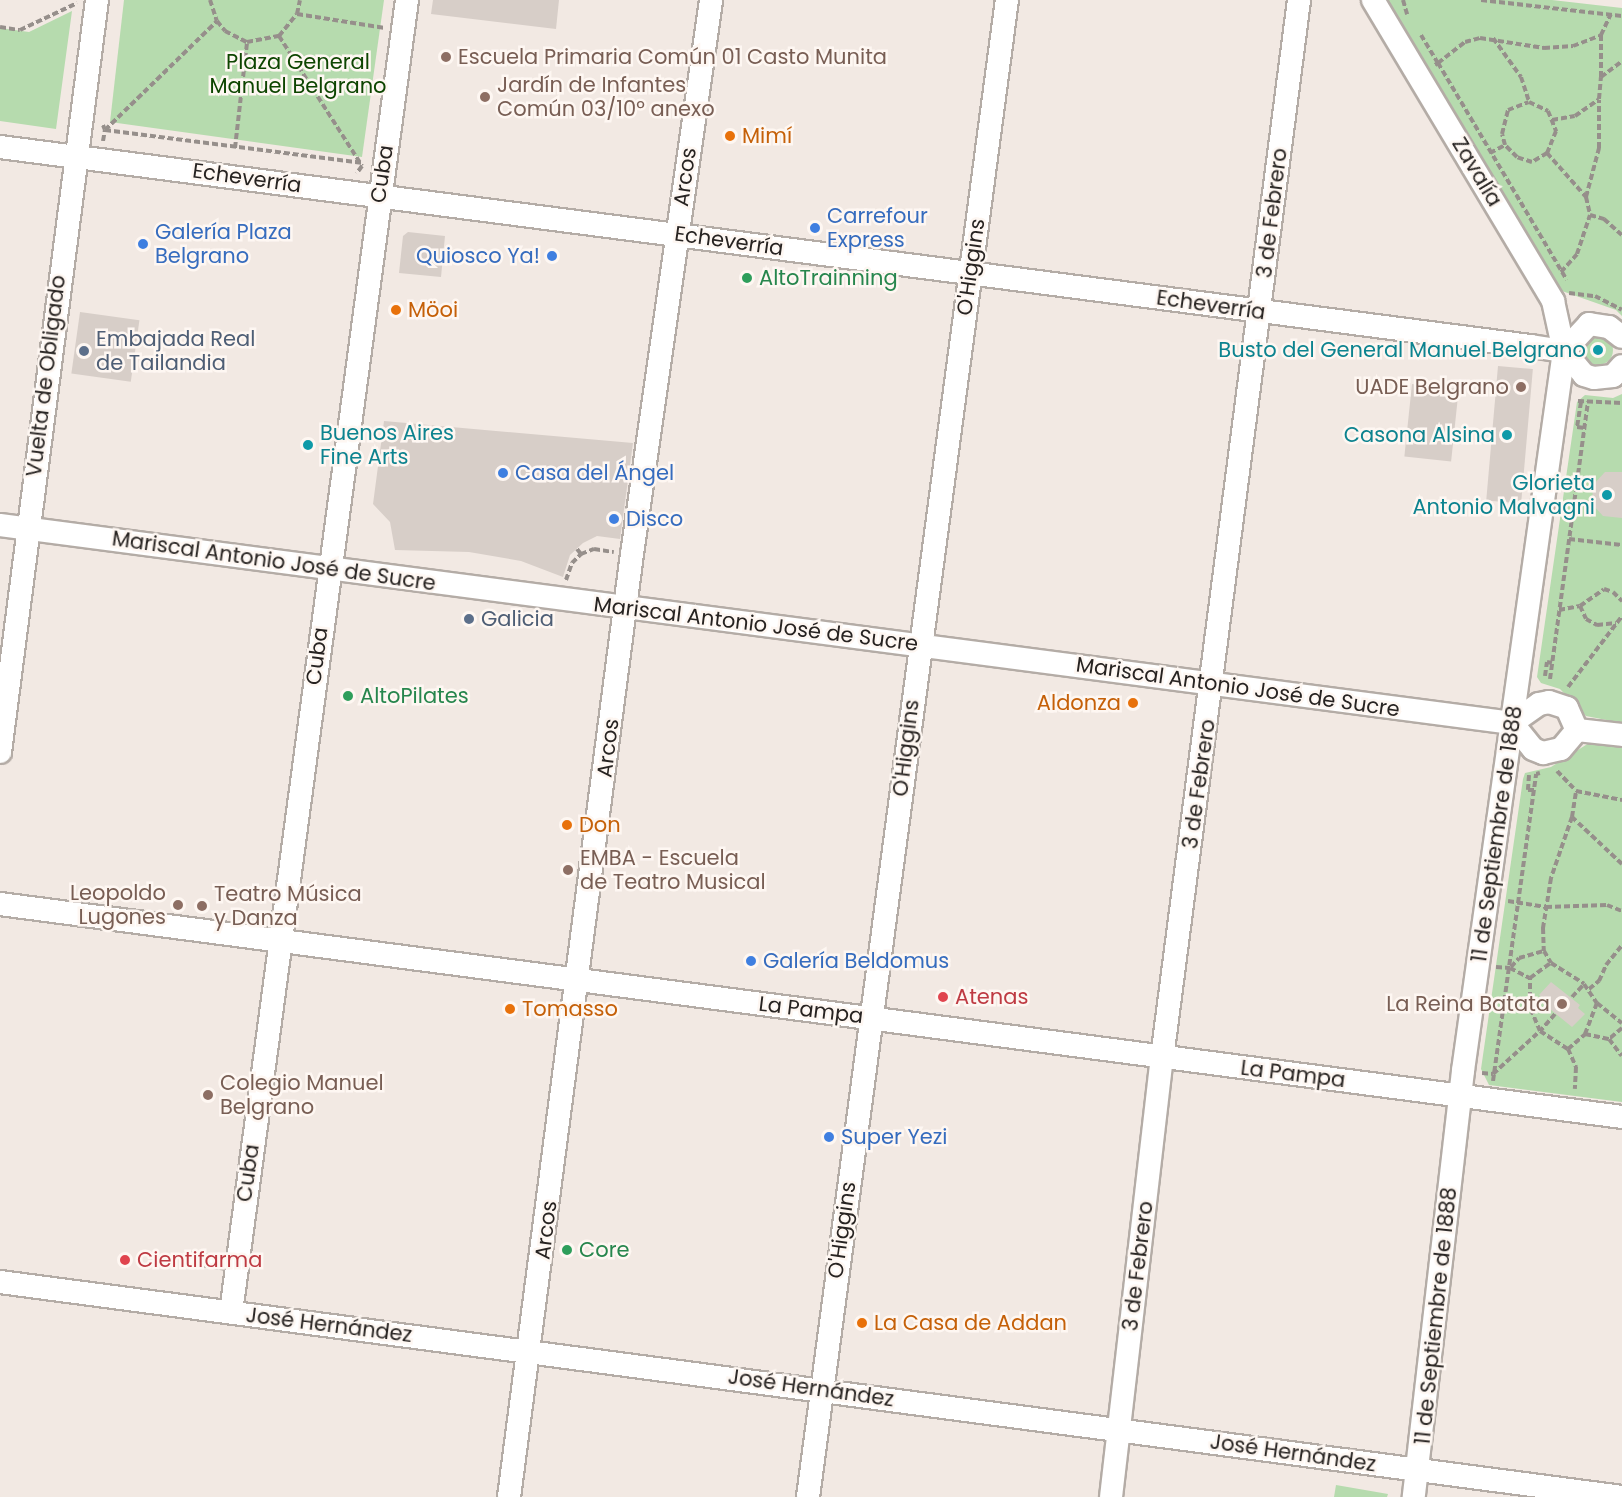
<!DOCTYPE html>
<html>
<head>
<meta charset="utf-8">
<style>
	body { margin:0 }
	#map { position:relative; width:1622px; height:1497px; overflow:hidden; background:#f2e9e3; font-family:Poppins,sans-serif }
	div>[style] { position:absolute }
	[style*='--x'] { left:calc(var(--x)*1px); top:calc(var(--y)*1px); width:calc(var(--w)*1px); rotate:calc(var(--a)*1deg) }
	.green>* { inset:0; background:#b6dbae }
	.round { border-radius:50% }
	.building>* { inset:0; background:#d7cec8; transform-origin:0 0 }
	.path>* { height:4px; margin-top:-2px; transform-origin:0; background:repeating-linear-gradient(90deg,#968f8b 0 6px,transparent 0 9px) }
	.roads { filter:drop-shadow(2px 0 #b4aca6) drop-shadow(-2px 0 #b4aca6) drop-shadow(0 2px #b4aca6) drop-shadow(0 -2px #b4aca6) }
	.lane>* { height:10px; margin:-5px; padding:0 5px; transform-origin:5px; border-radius:5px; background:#fff }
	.street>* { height:22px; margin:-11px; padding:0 11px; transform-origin:11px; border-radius:11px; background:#fff }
	.dots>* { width:16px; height:16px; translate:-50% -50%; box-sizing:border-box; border:3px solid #fef7f2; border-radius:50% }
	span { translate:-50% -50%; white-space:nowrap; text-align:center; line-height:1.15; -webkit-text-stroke:5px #fef7f2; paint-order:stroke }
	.education-label { font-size:21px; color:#785e54 }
	.left { translate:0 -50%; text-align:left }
	.right { translate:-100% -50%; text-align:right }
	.park-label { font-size:21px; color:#0d4500 }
	.food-label { font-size:21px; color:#c56008 }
	.street-label { font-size:21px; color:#272321 }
	.shop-label { font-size:21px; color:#366cbe }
	.leisure-label { font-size:21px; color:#27864d }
	.service-label { font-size:21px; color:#4e5e75 }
	.culture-label { font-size:21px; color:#0d838f }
	.health-label { font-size:21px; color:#be3a42 }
</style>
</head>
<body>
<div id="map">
	<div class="green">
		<div style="clip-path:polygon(124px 0,384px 0,362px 157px,110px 122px)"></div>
		<div style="clip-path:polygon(1385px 0,1552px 0,1622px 8px,1622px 316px,1616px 310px,1562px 291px)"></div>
		<div style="clip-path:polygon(72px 11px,56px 129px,0 121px,0 28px,29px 32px)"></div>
		<div class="round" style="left:1583px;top:335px;width:30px;height:30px"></div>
		<div style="clip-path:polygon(1622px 394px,1622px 723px,1586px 716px,1560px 689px,1541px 683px,1537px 677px,1577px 402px,1585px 395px,1613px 398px)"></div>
		<div style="clip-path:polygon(1589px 743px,1622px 747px,1622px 1102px,1489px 1085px,1481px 1069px,1523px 779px,1525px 773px,1551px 767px)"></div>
		<div style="clip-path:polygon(1336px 1485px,1388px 1494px,1387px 1497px,1334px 1497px)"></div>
	</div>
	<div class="building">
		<div style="clip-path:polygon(433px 0,559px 0,556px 29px,431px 14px)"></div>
		<div style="clip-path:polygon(408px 232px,445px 236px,441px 277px,399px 273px,403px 236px)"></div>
		<div style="left:80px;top:312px;width:60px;height:62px;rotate:8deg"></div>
		<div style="left:1498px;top:366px;width:35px;height:135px;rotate:5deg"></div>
		<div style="left:1412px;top:384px;width:47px;height:73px;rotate:6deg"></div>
		<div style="clip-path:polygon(384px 421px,633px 443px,620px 539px,597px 536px,583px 543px,570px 555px,563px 577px,521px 561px,469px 552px,395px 550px,390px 522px,373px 504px)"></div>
		<div style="clip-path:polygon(1605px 472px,1622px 472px,1622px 518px,1603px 516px,1592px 504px,1593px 485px)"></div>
		<div style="clip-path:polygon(1551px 982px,1580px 1005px,1578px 1008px,1585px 1014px,1572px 1027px,1545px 1005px,1547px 1002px,1539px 995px)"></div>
	</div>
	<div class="path">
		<div style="--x:210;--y:0;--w:22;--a:72"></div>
		<div style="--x:217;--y:21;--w:13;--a:51"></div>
		<div style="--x:225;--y:31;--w:25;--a:27"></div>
		<div style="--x:247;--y:42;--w:33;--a:-11"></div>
		<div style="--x:279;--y:36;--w:28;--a:-51"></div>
		<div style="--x:297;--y:14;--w:14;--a:-78"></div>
		<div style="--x:1403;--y:0;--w:15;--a:74"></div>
		<div style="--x:1481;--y:0;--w:142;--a:6.5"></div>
		<div style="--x:297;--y:14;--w:89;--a:9"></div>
		<div style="--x:0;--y:27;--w:20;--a:9"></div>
		<div style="--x:20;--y:30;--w:63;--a:-25.3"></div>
		<div style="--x:1421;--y:35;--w:33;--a:59"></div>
		<div style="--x:1438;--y:63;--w:34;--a:-38"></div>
		<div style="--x:1465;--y:42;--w:16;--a:-15"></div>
		<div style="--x:1480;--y:38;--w:65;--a:8.9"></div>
		<div style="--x:1544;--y:48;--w:29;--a:-4"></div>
		<div style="--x:1573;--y:46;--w:30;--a:-21"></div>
		<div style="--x:1601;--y:35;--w:23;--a:-65"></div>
		<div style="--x:1601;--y:35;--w:42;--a:90"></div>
		<div style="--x:279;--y:36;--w:154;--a:57.4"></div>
		<div style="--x:362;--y:166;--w:9;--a:126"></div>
		<div style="--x:1493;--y:38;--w:48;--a:54.3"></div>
		<div style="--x:1521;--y:77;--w:26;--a:72"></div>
		<div style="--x:1435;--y:65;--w:4;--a:-34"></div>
		<div style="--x:1438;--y:63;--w:252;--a:59.3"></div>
		<div style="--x:1529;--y:102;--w:21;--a:25"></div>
		<div style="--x:1548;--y:111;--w:22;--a:68"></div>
		<div style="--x:1556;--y:131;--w:24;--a:112"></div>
		<div style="--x:1547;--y:153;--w:17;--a:149"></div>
		<div style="--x:1532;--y:162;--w:16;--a:-162"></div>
		<div style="--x:1517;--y:157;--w:17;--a:-135"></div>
		<div style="--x:1505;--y:145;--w:11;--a:-105"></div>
		<div style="--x:1502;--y:134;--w:25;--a:-76"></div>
		<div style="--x:1508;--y:110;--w:22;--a:-21"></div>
		<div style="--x:1552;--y:120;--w:23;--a:-10"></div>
		<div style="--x:1575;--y:116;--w:29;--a:-35"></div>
		<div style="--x:1599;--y:99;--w:22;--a:-85"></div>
		<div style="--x:1601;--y:77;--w:26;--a:-37"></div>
		<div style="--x:103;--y:125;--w:5;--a:68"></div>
		<div style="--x:105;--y:130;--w:260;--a:7.3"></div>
		<div style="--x:103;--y:141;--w:11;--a:-80"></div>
		<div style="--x:105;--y:130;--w:156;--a:-44.2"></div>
		<div style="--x:235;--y:148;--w:107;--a:-83.5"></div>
		<div style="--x:1490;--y:153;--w:17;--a:-28"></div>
		<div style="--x:1547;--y:153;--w:59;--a:48.4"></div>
		<div style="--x:1586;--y:197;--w:18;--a:77"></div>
		<div style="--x:1586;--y:197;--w:51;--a:-75.1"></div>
		<div style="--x:1599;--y:148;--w:48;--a:-90"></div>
		<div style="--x:1561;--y:272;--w:24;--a:-48"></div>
		<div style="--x:1577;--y:254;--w:41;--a:-71.6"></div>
		<div style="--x:1590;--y:215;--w:15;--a:16"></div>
		<div style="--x:1604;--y:219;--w:24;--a:42"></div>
		<div style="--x:1569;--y:293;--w:26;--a:7"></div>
		<div style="--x:1595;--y:296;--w:30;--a:27"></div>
		<div style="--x:1578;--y:401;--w:44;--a:2.6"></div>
		<div style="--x:1581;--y:402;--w:25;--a:99"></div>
		<div style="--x:1577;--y:427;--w:8;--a:7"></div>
		<div style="--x:1569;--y:539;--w:53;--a:6.5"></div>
		<div style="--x:577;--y:549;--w:6;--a:51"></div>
		<div style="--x:566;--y:580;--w:18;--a:-71"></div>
		<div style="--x:572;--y:563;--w:13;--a:-45"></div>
		<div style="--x:581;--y:554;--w:14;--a:-21"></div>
		<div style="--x:594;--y:549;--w:20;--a:9"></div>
		<div style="--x:1580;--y:606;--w:14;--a:65"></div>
		<div style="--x:1586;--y:619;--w:13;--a:29"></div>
		<div style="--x:1597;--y:625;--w:19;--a:-6"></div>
		<div style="--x:1559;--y:610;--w:21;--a:-11"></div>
		<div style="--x:1580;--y:606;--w:29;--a:-35"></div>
		<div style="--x:1604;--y:589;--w:9;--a:18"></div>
		<div style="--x:1613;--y:592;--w:13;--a:45"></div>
		<div style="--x:1545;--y:676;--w:14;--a:-82"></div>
		<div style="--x:1547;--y:662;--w:5;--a:11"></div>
		<div style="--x:1550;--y:679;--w:280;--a:-82.2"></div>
		<div style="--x:1568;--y:687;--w:89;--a:-52.7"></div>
		<div style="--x:1557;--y:771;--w:28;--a:46"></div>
		<div style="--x:1576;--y:791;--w:47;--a:11.1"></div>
		<div style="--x:1529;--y:775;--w:15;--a:94"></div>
		<div style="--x:1528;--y:790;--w:6;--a:0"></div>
		<div style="--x:1572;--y:817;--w:26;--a:-81"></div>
		<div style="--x:1622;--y:864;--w:69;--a:-136.8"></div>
		<div style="--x:1572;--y:817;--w:65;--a:109"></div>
		<div style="--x:1551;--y:878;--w:51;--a:99.1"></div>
		<div style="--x:1543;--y:928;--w:23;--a:88"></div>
		<div style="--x:1544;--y:951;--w:14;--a:60"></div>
		<div style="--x:1551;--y:963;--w:39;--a:32"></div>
		<div style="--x:1584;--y:984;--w:23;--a:56"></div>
		<div style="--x:1597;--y:1003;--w:32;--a:39"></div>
		<div style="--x:1508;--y:901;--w:38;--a:9"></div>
		<div style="--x:1546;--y:907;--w:61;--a:-1.9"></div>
		<div style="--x:1607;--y:905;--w:16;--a:22"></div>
		<div style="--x:1496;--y:967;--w:14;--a:4"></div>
		<div style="--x:1510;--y:968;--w:22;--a:27"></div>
		<div style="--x:1530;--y:978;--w:26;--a:-36"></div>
		<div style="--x:1511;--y:967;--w:12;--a:-48"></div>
		<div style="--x:1519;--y:958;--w:26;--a:-16"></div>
		<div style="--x:1589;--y:989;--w:13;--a:-39"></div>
		<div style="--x:1599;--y:981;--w:17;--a:-66"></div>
		<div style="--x:1606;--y:965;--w:26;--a:-51"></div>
		<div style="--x:1572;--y:997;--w:18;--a:-47"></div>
		<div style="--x:1555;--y:1014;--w:23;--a:131"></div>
		<div style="--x:1540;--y:1031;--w:33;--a:33"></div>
		<div style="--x:1568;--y:1049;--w:23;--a:-41"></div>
		<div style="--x:1585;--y:1034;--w:25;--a:12"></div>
		<div style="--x:1622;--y:1028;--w:17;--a:140"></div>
		<div style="--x:1609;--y:1039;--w:21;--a:53"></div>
		<div style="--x:1585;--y:1034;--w:33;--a:-69"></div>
		<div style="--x:1568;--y:1049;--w:20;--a:66"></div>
		<div style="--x:1576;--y:1067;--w:22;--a:93"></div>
		<div style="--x:1482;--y:1073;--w:11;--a:5"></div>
		<div style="--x:1493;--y:1074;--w:64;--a:-42.5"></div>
		<div style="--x:1540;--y:1031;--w:26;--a:-113"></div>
		<div style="--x:1530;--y:1007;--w:29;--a:-90"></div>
		<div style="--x:1493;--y:1081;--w:310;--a:-82"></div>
		<div style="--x:1536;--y:774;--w:4;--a:-14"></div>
	</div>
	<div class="roads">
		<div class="lane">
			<div style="--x:190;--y:1258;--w:46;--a:8.8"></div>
		</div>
		<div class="street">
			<div style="--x:1373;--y:0;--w:351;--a:59.1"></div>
			<div style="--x:1553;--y:301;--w:51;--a:77.6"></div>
			<div style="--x:1564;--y:351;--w:727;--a:97.99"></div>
			<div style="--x:1463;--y:1071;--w:429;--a:96.6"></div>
			<div style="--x:0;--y:147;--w:1544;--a:7.41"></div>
			<div style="--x:1531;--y:346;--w:33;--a:9"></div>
			<div style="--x:1564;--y:351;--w:31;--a:50"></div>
			<div style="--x:1584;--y:375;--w:10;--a:17"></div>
			<div style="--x:1594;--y:378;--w:19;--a:-6"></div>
			<div style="--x:1613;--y:376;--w:13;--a:-48"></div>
			<div style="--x:1564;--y:351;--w:37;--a:-47"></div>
			<div style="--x:1589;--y:324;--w:20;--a:9"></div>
			<div style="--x:1609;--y:327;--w:16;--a:38"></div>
			<div style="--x:0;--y:525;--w:1525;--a:7.46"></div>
			<div style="--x:1512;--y:723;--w:33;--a:-35"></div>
			<div style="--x:1539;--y:704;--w:10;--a:-11"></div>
			<div style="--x:1549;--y:702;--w:19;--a:18"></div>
			<div style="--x:1567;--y:708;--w:24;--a:66"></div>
			<div style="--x:1512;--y:723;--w:33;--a:51"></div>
			<div style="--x:1533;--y:749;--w:11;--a:22"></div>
			<div style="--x:1543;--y:753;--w:18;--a:-13"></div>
			<div style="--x:1561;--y:749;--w:25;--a:-50"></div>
			<div style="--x:1577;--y:730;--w:45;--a:6.3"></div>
			<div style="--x:0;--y:752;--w:758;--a:-82.65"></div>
			<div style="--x:0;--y:904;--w:1636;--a:7.48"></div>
			<div style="--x:0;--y:1282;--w:1636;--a:7.55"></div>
			<div style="--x:231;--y:1312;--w:1324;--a:-82.36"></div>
			<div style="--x:509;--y:1497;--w:951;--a:-82.57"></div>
			<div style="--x:632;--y:554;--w:560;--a:-81.88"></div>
			<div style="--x:808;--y:1497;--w:1510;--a:-82.43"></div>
			<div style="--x:1111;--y:1497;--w:442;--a:-83.4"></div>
			<div style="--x:1162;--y:1058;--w:1067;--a:-82.62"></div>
		</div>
	</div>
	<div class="dots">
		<div style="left:446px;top:57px;background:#8d6e63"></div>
		<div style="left:485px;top:97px;background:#8d6e63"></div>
		<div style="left:730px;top:136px;background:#e8710a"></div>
		<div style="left:815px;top:228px;background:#3f7fe0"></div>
		<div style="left:143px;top:244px;background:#3f7fe0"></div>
		<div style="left:552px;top:256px;background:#3f7fe0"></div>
		<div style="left:747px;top:278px;background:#2e9e5b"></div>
		<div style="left:396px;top:310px;background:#e8710a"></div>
		<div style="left:1598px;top:350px;background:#0f9aa8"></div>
		<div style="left:84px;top:351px;background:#5c6f8a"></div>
		<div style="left:1521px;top:387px;background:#8d6e63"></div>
		<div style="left:1507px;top:435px;background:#0f9aa8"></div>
		<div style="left:308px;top:445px;background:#0f9aa8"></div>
		<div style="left:503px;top:473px;background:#3f7fe0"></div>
		<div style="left:1607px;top:495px;background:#0f9aa8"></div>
		<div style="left:614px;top:519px;background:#3f7fe0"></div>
		<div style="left:469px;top:619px;background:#5c6f8a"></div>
		<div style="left:348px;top:696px;background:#2e9e5b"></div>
		<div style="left:1133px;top:703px;background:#e8710a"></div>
		<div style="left:567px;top:825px;background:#e8710a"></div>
		<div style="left:568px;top:870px;background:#8d6e63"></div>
		<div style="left:178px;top:905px;background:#8d6e63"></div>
		<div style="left:202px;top:906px;background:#8d6e63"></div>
		<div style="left:751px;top:961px;background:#3f7fe0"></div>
		<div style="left:943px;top:997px;background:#e0444e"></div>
		<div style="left:1562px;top:1004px;background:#8d6e63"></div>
		<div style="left:510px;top:1009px;background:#e8710a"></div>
		<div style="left:208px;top:1095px;background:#8d6e63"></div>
		<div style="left:829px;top:1137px;background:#3f7fe0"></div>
		<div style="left:567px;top:1250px;background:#2e9e5b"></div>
		<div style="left:125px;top:1260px;background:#e0444e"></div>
		<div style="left:862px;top:1323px;background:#e8710a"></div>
	</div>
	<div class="education-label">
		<span class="left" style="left:458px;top:57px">Escuela Primaria Común 01 Casto Munita</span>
		<span class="left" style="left:497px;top:97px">Jardín de Infantes<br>Común 03/10° anexo</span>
		<span class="right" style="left:1509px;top:387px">UADE Belgrano</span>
		<span class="left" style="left:580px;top:870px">EMBA - Escuela<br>de Teatro Musical</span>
		<span class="right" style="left:166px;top:905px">Leopoldo<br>Lugones</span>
		<span class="left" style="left:214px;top:906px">Teatro Música<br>y Danza</span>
		<span class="right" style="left:1550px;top:1004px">La Reina Batata</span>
		<span class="left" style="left:220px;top:1095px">Colegio Manuel<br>Belgrano</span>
	</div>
	<div class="park-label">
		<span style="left:298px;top:74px">Plaza General<br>Manuel Belgrano</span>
	</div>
	<div class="food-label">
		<span class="left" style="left:742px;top:136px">Mimí</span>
		<span class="left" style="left:408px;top:310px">Möoi</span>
		<span class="right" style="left:1121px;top:703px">Aldonza</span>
		<span class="left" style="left:579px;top:825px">Don</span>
		<span class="left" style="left:522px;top:1009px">Tomasso</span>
		<span class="left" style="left:874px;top:1323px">La Casa de Addan</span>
	</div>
	<div class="street-label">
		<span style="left:1477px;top:172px;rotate:59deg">Zavalía</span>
		<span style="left:382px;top:174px;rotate:-82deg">Cuba</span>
		<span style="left:685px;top:177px;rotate:-82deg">Arcos</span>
		<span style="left:247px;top:178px;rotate:8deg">Echeverría</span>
		<span style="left:1272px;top:213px;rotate:-83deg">3 de Febrero</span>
		<span style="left:729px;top:241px;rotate:8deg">Echeverría</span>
		<span style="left:971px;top:267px;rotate:-82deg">O'Higgins</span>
		<span style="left:1211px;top:305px;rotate:8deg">Echeverría</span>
		<span style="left:46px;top:376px;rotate:-83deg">Vuelta de Obligado</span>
		<span style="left:274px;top:561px;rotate:8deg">Mariscal Antonio José de Sucre</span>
		<span style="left:756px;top:624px;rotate:7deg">Mariscal Antonio José de Sucre</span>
		<span style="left:317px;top:656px;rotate:-83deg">Cuba</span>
		<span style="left:1238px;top:687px;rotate:8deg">Mariscal Antonio José de Sucre</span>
		<span style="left:608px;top:748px;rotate:-83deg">Arcos</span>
		<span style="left:906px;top:748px;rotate:-83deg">O'Higgins</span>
		<span style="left:1199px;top:784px;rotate:-82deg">3 de Febrero</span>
		<span style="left:1497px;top:834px;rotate:-82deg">11 de Septiembre de 1888</span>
		<span style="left:811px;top:1010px;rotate:7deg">La Pampa</span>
		<span style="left:1293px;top:1074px;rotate:7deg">La Pampa</span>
		<span style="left:248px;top:1173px;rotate:-82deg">Cuba</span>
		<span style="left:546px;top:1230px;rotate:-83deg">Arcos</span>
		<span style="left:842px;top:1230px;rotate:-82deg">O'Higgins</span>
		<span style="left:1138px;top:1266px;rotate:-83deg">3 de Febrero</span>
		<span style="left:1436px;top:1316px;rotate:-84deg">11 de Septiembre de 1888</span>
		<span style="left:329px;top:1325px;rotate:7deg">José Hernández</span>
		<span style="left:811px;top:1388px;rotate:8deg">José Hernández</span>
		<span style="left:1293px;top:1453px;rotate:8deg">José Hernández</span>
	</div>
	<div class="shop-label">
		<span class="left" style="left:827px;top:228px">Carrefour<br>Express</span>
		<span class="left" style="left:155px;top:244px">Galería Plaza<br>Belgrano</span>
		<span class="right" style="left:540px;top:256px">Quiosco Ya!</span>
		<span class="left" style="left:515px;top:473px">Casa del Ángel</span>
		<span class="left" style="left:626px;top:519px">Disco</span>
		<span class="left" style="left:763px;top:961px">Galería Beldomus</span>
		<span class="left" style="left:841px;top:1137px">Super Yezi</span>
	</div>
	<div class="leisure-label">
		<span class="left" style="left:759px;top:278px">AltoTrainning</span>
		<span class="left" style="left:360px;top:696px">AltoPilates</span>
		<span class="left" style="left:579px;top:1250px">Core</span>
	</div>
	<div class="service-label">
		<span class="left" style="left:96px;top:351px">Embajada Real<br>de Tailandia</span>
		<span class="left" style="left:481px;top:619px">Galicia</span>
	</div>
	<div class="culture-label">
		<span class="right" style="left:1586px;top:350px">Busto del General Manuel Belgrano</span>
		<span class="left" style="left:320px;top:445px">Buenos Aires<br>Fine Arts</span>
		<span class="right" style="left:1495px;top:435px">Casona Alsina</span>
		<span class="right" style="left:1595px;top:495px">Glorieta<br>Antonio Malvagni</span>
	</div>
	<div class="health-label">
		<span class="left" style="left:955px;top:997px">Atenas</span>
		<span class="left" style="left:137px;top:1260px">Cientifarma</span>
	</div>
</div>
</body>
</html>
